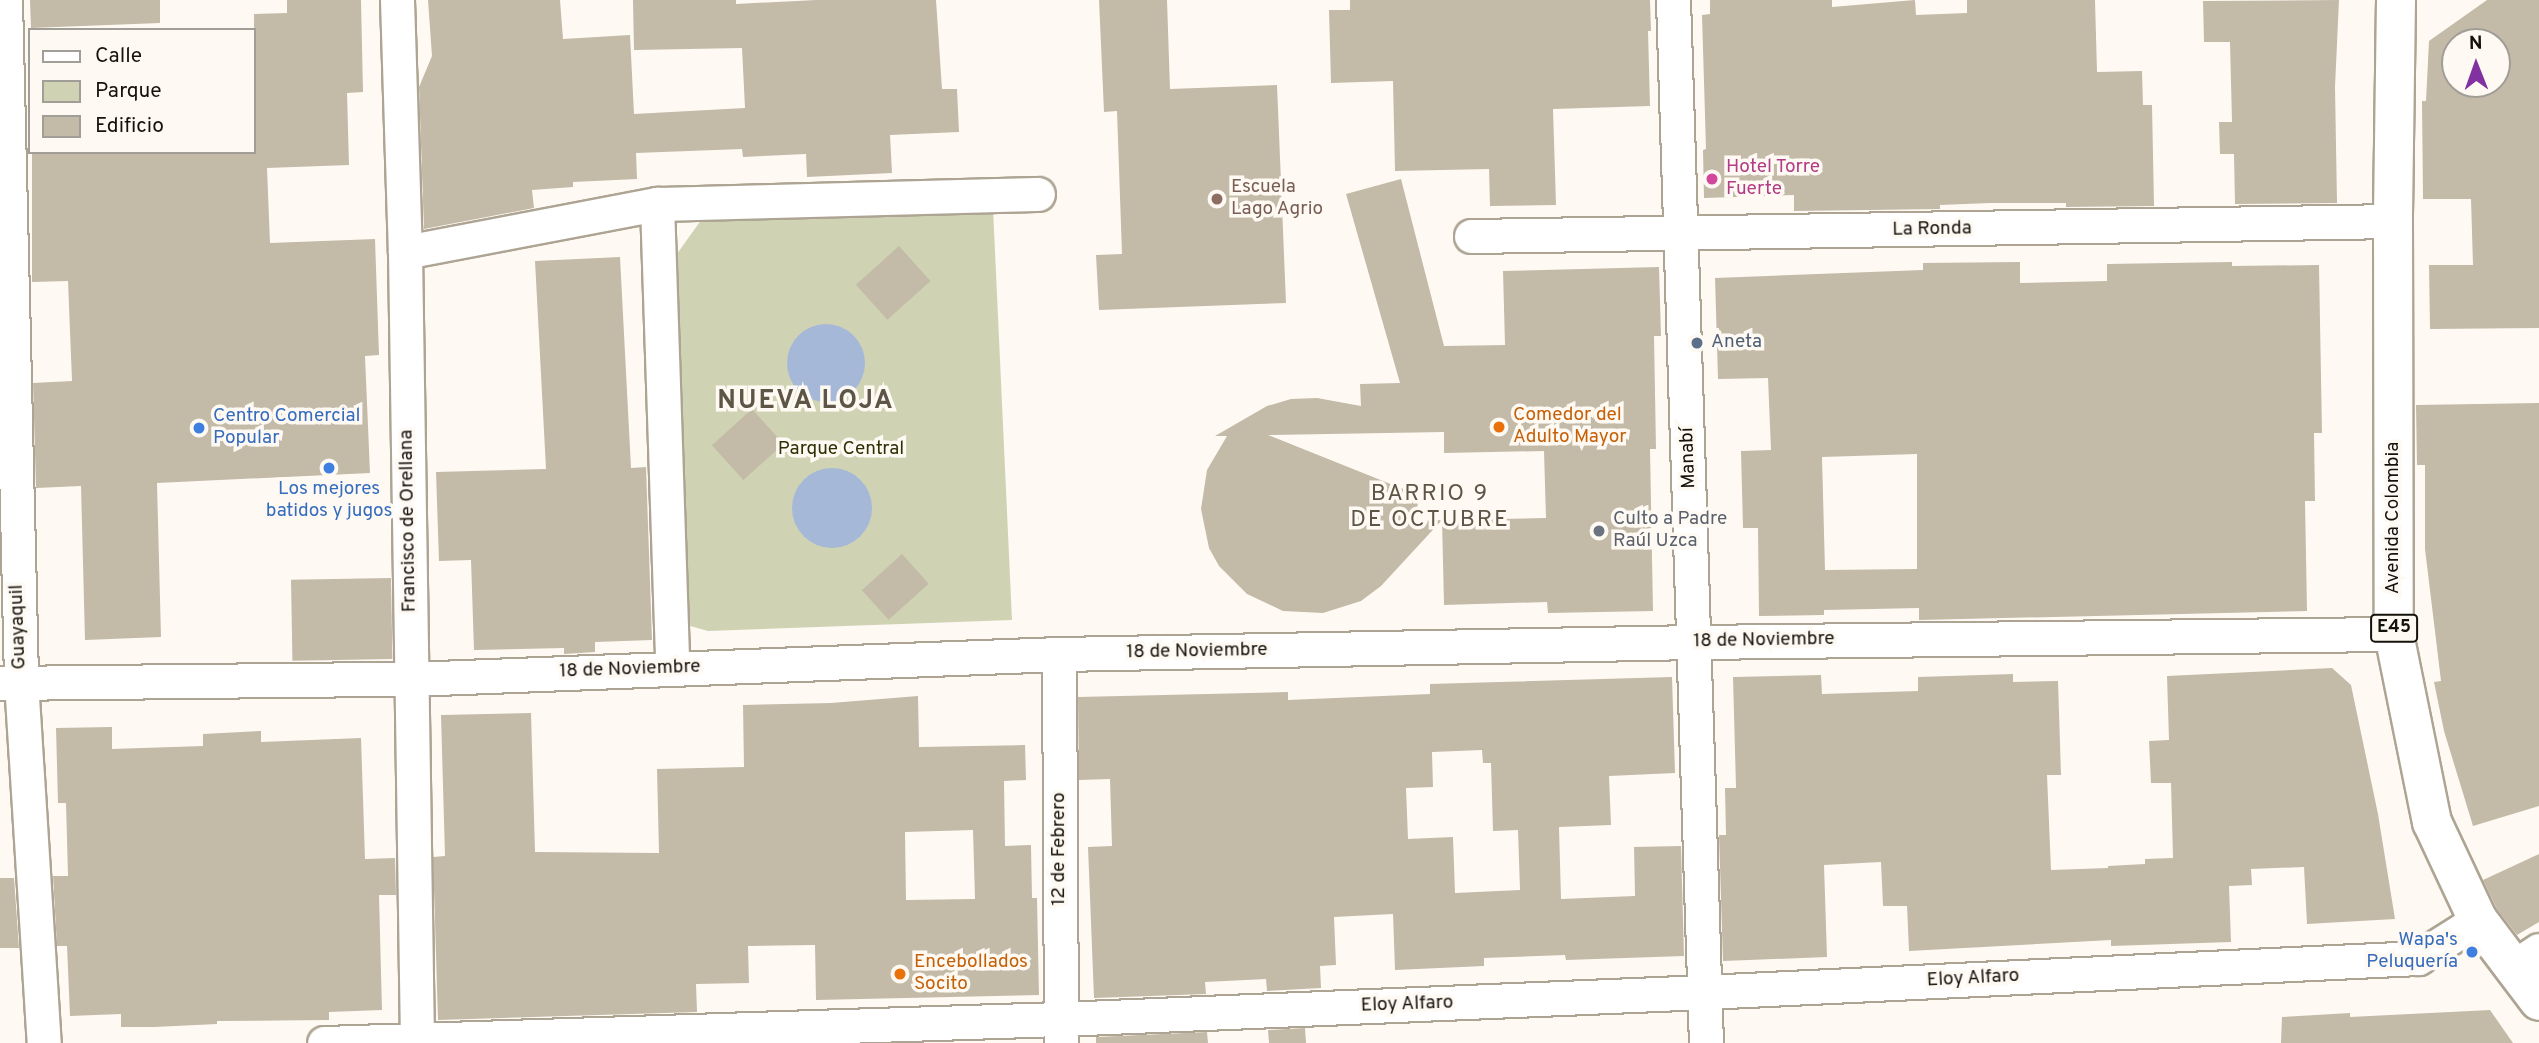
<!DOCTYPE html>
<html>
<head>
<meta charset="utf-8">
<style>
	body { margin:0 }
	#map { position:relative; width:2539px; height:1043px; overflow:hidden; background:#fefaf3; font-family:Overpass,sans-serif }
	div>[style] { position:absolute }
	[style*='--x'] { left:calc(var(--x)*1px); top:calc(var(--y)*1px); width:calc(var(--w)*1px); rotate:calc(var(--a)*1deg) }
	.green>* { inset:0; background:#cfd3b3 }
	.water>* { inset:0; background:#a6b8d8 }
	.round { border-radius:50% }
	.building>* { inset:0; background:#c3baa8; transform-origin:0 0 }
	.roads { filter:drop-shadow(2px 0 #ada493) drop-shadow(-2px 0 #ada493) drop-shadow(0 2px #ada493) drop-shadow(0 -2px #ada493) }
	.minor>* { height:33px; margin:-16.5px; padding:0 16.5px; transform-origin:16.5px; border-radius:16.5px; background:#fff }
	.primary>* { height:38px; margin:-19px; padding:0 19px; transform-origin:19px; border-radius:19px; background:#fff }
	.dots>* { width:19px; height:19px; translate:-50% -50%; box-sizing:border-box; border:4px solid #fefaf3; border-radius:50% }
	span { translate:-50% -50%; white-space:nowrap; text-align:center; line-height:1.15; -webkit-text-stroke:7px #fefaf3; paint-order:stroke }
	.shield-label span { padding:2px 5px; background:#fefaf3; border:2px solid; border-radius:5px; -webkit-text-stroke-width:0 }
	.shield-label { font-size:18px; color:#15120c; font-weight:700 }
	.hotel-label { font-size:19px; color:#b23c85 }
	.left { translate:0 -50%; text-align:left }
	.education-label { font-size:19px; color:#785e54 }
	.street-label { font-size:19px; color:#15120c }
	.service-label { font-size:19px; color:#4e5e75 }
	.food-label { font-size:19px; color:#c56008 }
	.shop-label { font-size:19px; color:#366cbe }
	.right { translate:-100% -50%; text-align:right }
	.park-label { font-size:19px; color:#2e3103 }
	.worship-label { font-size:19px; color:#5b616d }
	.quarter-label { font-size:23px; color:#5d5546; letter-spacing:2px }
	.district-label { font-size:26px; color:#5d5546; font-weight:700; letter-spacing:2px }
	.legend { position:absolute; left:28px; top:28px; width:228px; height:126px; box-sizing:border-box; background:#fefaf3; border:2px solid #a19d97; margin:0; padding:9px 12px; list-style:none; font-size:21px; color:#15120c }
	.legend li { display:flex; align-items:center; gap:14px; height:35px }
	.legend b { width:35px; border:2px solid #a19d97 }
	.north { position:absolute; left:2441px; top:28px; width:70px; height:70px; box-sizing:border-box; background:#fefaf3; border:2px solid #a19d97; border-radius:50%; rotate:359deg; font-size:19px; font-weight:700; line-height:28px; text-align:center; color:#15120c }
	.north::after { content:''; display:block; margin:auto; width:24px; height:32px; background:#8231a1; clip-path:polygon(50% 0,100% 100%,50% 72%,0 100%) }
</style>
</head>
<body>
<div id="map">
	<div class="green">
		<div style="clip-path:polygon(993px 208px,1012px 620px,708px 631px,683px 624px,674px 258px,704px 216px)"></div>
	</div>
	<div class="water">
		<div class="round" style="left:787px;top:324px;width:78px;height:78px"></div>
		<div class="round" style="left:792px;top:468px;width:80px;height:80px"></div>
	</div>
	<div class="building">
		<div style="clip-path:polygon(30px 0,160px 0,160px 23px,31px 28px)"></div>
		<div style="clip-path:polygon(287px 0,361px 0,363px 92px,347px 93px,349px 165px,267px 168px,270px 243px,375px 239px,379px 355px,365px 356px,370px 473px,157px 483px,161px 637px,85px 640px,81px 486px,36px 488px,33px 383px,72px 381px,68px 281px,32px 282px,32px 152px,254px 152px,254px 14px,287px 13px)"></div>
		<div style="clip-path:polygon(428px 0,560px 0,563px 39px,630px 35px,634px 114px,745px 108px,742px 48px,634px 50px,633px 0,736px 0,736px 4px,816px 0,936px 0,942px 89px,957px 89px,959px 132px,890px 135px,892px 173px,807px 177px,806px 154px,743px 157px,742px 149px,636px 153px,637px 179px,573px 182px,573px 187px,532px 190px,534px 208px,424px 229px,419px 87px,432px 56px)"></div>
		<div style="clip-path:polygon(1099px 0,1167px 0,1170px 89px,1277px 85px,1286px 303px,1099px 310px,1096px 255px,1122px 254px,1117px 111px,1104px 112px)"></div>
		<div style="clip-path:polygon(1350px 0,1650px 0,1651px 31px,1648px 31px,1650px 106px,1553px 109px,1556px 205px,1490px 206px,1489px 169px,1395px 171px,1393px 81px,1331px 83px,1329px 10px,1350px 10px)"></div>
		<div style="clip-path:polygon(1710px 0,1832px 0,1832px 7px,1915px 0,1916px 15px,1967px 13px,1967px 0,2095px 0,2097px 72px,2142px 71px,2143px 105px,2152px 105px,2154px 206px,2066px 207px,2066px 203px,1990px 203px,1940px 205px,1940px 209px,1794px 211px,1794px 195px,1704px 198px,1703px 150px,1706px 149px,1702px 15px,1710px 14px)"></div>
		<div style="clip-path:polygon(2339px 0,2335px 87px,2337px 203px,2235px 204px,2234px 154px,2220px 154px,2219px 122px,2232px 122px,2230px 42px,2204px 42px,2203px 1px)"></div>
		<div style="clip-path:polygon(evenodd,2487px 0,2539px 0,2539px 328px,2430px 329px,2429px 265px,2473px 265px,2471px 199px,2423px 199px,2422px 101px,2426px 101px,2429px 41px,2487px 0,2455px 42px,2497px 42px,2497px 84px,2455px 84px,2455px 42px)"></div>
		<div style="clip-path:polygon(1401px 179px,1444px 346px,1505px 345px,1503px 271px,1659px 267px,1661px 336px,1654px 336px,1656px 449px,1650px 449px,1653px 611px,1548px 613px,1547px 602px,1444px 605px,1442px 520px,1546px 518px,1544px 451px,1444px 453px,1444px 432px,1268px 435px,1418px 495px,1417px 521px,1442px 520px,1381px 586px,1361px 601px,1323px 613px,1283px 611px,1247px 594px,1219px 566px,1209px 548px,1201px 509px,1207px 470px,1227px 436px,1215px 436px,1267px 406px,1291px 399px,1317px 398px,1361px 406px,1360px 384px,1400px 383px,1346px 194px)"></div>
		<div style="left:899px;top:246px;width:47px;height:58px;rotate:48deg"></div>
		<div style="clip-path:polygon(620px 257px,631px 468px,646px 467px,652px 640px,595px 642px,595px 652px,564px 654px,564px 648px,474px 650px,471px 560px,439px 561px,436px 472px,546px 469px,535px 261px)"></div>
		<div style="clip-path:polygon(evenodd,2020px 262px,2020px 283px,2107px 281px,2107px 264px,2232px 262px,2232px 266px,2319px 265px,2322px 433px,2314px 433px,2315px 501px,2305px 501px,2307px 611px,1919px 620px,1919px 608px,1824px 610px,1824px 615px,1759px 616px,1758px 528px,1743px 528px,1741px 451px,1771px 450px,1768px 378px,1718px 379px,1715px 278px,1923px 270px,1923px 263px,2020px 262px,1917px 454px,1917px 569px,1825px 570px,1822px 457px,1917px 454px)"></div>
		<div style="clip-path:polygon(2539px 403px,2539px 806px,2473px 826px,2444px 731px,2434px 682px,2441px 681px,2425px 549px,2425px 465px,2417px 465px,2416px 405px)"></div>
		<div style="left:752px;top:409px;width:47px;height:54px;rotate:48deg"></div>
		<div style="left:902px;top:554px;width:40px;height:54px;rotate:48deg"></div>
		<div style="left:391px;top:578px;width:81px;height:100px;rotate:89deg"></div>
		<div style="clip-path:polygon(2332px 668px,2351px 685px,2378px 814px,2395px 919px,2307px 924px,2304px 867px,2251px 869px,2252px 885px,2229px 886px,2231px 942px,2111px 946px,2111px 940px,1909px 951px,1907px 906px,1883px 906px,1881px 862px,1824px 865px,1827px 957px,1723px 961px,1719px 835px,1726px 835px,1725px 788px,1736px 788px,1733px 677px,1821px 675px,1822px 694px,1918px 691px,1918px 677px,2013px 674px,2013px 682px,2058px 681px,2061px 775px,2047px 775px,2051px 870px,2108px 868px,2108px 866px,2145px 864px,2145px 859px,2173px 858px,2171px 783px,2151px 783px,2149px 741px,2169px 740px,2167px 676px)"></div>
		<div style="clip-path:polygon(evenodd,1672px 677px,1675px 773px,1609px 776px,1611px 825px,1559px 827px,1561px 899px,1635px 896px,1634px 847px,1681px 846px,1684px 956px,1566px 960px,1565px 955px,1484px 958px,1484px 966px,1395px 970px,1393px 914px,1334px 917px,1336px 965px,1320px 966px,1321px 988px,1267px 991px,1266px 979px,1205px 982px,1206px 994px,1094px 998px,1088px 847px,1112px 846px,1110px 779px,1079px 780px,1078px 697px,1288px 692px,1288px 700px,1430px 694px,1430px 684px,1672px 677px,1482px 750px,1483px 763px,1491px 763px,1493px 831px,1518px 830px,1520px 890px,1455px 893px,1453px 837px,1408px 839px,1406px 788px,1433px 787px,1432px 752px,1482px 750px)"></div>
		<div style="clip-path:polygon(evenodd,918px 696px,919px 747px,1025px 745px,1026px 780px,1004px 781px,1005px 846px,1031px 845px,1032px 898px,1037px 898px,1039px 995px,816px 1000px,815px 945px,748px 946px,749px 983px,696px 984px,697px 1012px,438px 1020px,433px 857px,445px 856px,441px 715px,531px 713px,535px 852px,659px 853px,657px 769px,744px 767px,743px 705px,831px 703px,918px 696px,973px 830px,975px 899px,906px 900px,905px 832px,973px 830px)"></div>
		<div style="clip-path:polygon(112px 727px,112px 749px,203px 746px,203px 734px,261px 731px,261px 742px,361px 738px,365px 859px,395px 858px,396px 895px,379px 895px,382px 1010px,329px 1012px,329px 1020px,217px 1021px,217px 1024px,154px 1027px,121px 1027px,121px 1014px,70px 1016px,67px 946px,57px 946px,53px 876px,68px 876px,66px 803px,58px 803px,56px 728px)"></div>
		<div style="clip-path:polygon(2539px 854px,2539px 922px,2517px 935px,2497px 909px,2483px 880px)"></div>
		<div style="clip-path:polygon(0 878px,14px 878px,19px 948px,0 948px)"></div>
		<div style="clip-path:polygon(2490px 1010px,2513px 1043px,2281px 1043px,2282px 1017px,2350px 1013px,2350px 1017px)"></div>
		<div style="clip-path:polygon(1305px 1028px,1306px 1043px,1269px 1043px,1268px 1030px)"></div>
		<div style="clip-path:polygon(1207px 1032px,1208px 1043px,1096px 1043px,1096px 1037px)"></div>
	</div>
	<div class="roads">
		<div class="minor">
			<div style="--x:5;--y:0;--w:681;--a:88.65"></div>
			<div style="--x:21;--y:681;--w:363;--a:86.4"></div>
			<div style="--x:397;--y:0;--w:252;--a:88.2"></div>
			<div style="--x:405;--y:252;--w:791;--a:89.13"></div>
			<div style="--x:1673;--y:0;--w:1044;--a:88.19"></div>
			<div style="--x:657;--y:204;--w:464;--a:88.1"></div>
			<div style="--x:1471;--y:236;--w:922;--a:-0.93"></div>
			<div style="--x:405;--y:252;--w:257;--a:-10.8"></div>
			<div style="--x:657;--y:204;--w:381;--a:-1.5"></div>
			<div style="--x:1059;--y:654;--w:389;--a:89.7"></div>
			<div style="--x:0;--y:683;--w:411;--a:-0.6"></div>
			<div style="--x:411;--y:679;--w:648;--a:-2.21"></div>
			<div style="--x:1059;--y:654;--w:636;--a:-1.08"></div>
			<div style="--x:1695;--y:642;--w:699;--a:-0.66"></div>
			<div style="--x:2512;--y:968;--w:32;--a:-34"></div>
			<div style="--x:324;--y:1043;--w:737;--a:-1.87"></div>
			<div style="--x:1061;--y:1019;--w:645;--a:-2.4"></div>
			<div style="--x:1705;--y:992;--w:714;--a:-2.73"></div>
			<div style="--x:2418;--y:958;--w:71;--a:-32.3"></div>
		</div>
		<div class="primary">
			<div style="--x:2396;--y:0;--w:221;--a:90.8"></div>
			<div style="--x:2393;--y:221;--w:413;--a:89.9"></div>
			<div style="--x:2394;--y:634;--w:192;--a:78.6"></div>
			<div style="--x:2432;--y:822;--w:108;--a:64.9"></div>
			<div style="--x:2478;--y:920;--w:101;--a:53"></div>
		</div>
	</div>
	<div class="dots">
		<div style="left:1712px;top:179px;background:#d1479c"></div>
		<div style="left:1217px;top:199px;background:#8d6e63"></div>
		<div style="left:1697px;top:343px;background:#5c6f8a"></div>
		<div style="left:1499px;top:427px;background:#e8710a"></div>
		<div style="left:199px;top:428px;background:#3f7fe0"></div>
		<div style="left:329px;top:468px;background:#3f7fe0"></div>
		<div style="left:1599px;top:531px;background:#6b7280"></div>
		<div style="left:2472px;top:952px;background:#3f7fe0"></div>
		<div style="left:900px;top:974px;background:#e8710a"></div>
	</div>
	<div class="shield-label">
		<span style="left:2394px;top:628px">E45</span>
	</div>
	<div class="hotel-label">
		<span class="left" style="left:1726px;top:179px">Hotel Torre<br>Fuerte</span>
	</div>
	<div class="education-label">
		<span class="left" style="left:1231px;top:199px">Escuela<br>Lago Agrio</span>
	</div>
	<div class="street-label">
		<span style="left:1932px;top:230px;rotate:-1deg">La Ronda</span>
		<span style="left:1689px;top:458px;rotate:-92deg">Manabí</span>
		<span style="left:2394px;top:518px;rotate:-90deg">Avenida Colombia</span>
		<span style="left:409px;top:521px;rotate:-91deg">Francisco de Orellana</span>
		<span style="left:19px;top:627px;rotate:-92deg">Guayaquil</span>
		<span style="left:1764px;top:641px;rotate:-1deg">18 de Noviembre</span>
		<span style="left:1197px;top:652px;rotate:-1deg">18 de Noviembre</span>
		<span style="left:630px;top:670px;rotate:-2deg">18 de Noviembre</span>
		<span style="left:1060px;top:849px;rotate:-90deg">12 de Febrero</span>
		<span style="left:1973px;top:979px;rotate:-3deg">Eloy Alfaro</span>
		<span style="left:1407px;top:1005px;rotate:-2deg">Eloy Alfaro</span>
	</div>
	<div class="service-label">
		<span class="left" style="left:1711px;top:343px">Aneta</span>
	</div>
	<div class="food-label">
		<span class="left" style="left:1513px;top:427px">Comedor del<br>Adulto Mayor</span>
		<span class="left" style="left:914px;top:974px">Encebollados<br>Socito</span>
	</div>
	<div class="shop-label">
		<span class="left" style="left:213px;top:428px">Centro Comercial<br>Popular</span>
		<span style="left:329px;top:501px">Los mejores<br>batidos y jugos</span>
		<span class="right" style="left:2458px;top:952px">Wapa's<br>Peluquería</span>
	</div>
	<div class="park-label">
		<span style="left:841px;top:450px">Parque Central</span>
	</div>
	<div class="worship-label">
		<span class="left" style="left:1613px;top:531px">Culto a Padre<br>Raúl Uzca</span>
	</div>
	<div class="quarter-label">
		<span style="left:1430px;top:508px">BARRIO 9<br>DE OCTUBRE</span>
	</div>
	<div class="district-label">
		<span style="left:806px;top:402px">NUEVA LOJA</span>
	</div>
	<ul class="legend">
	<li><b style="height:9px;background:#fff"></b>Calle</li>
	<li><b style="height:19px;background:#cfd3b3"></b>Parque</li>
	<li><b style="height:19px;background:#c3baa8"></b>Edificio</li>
	</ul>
	<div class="north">N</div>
</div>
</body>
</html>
